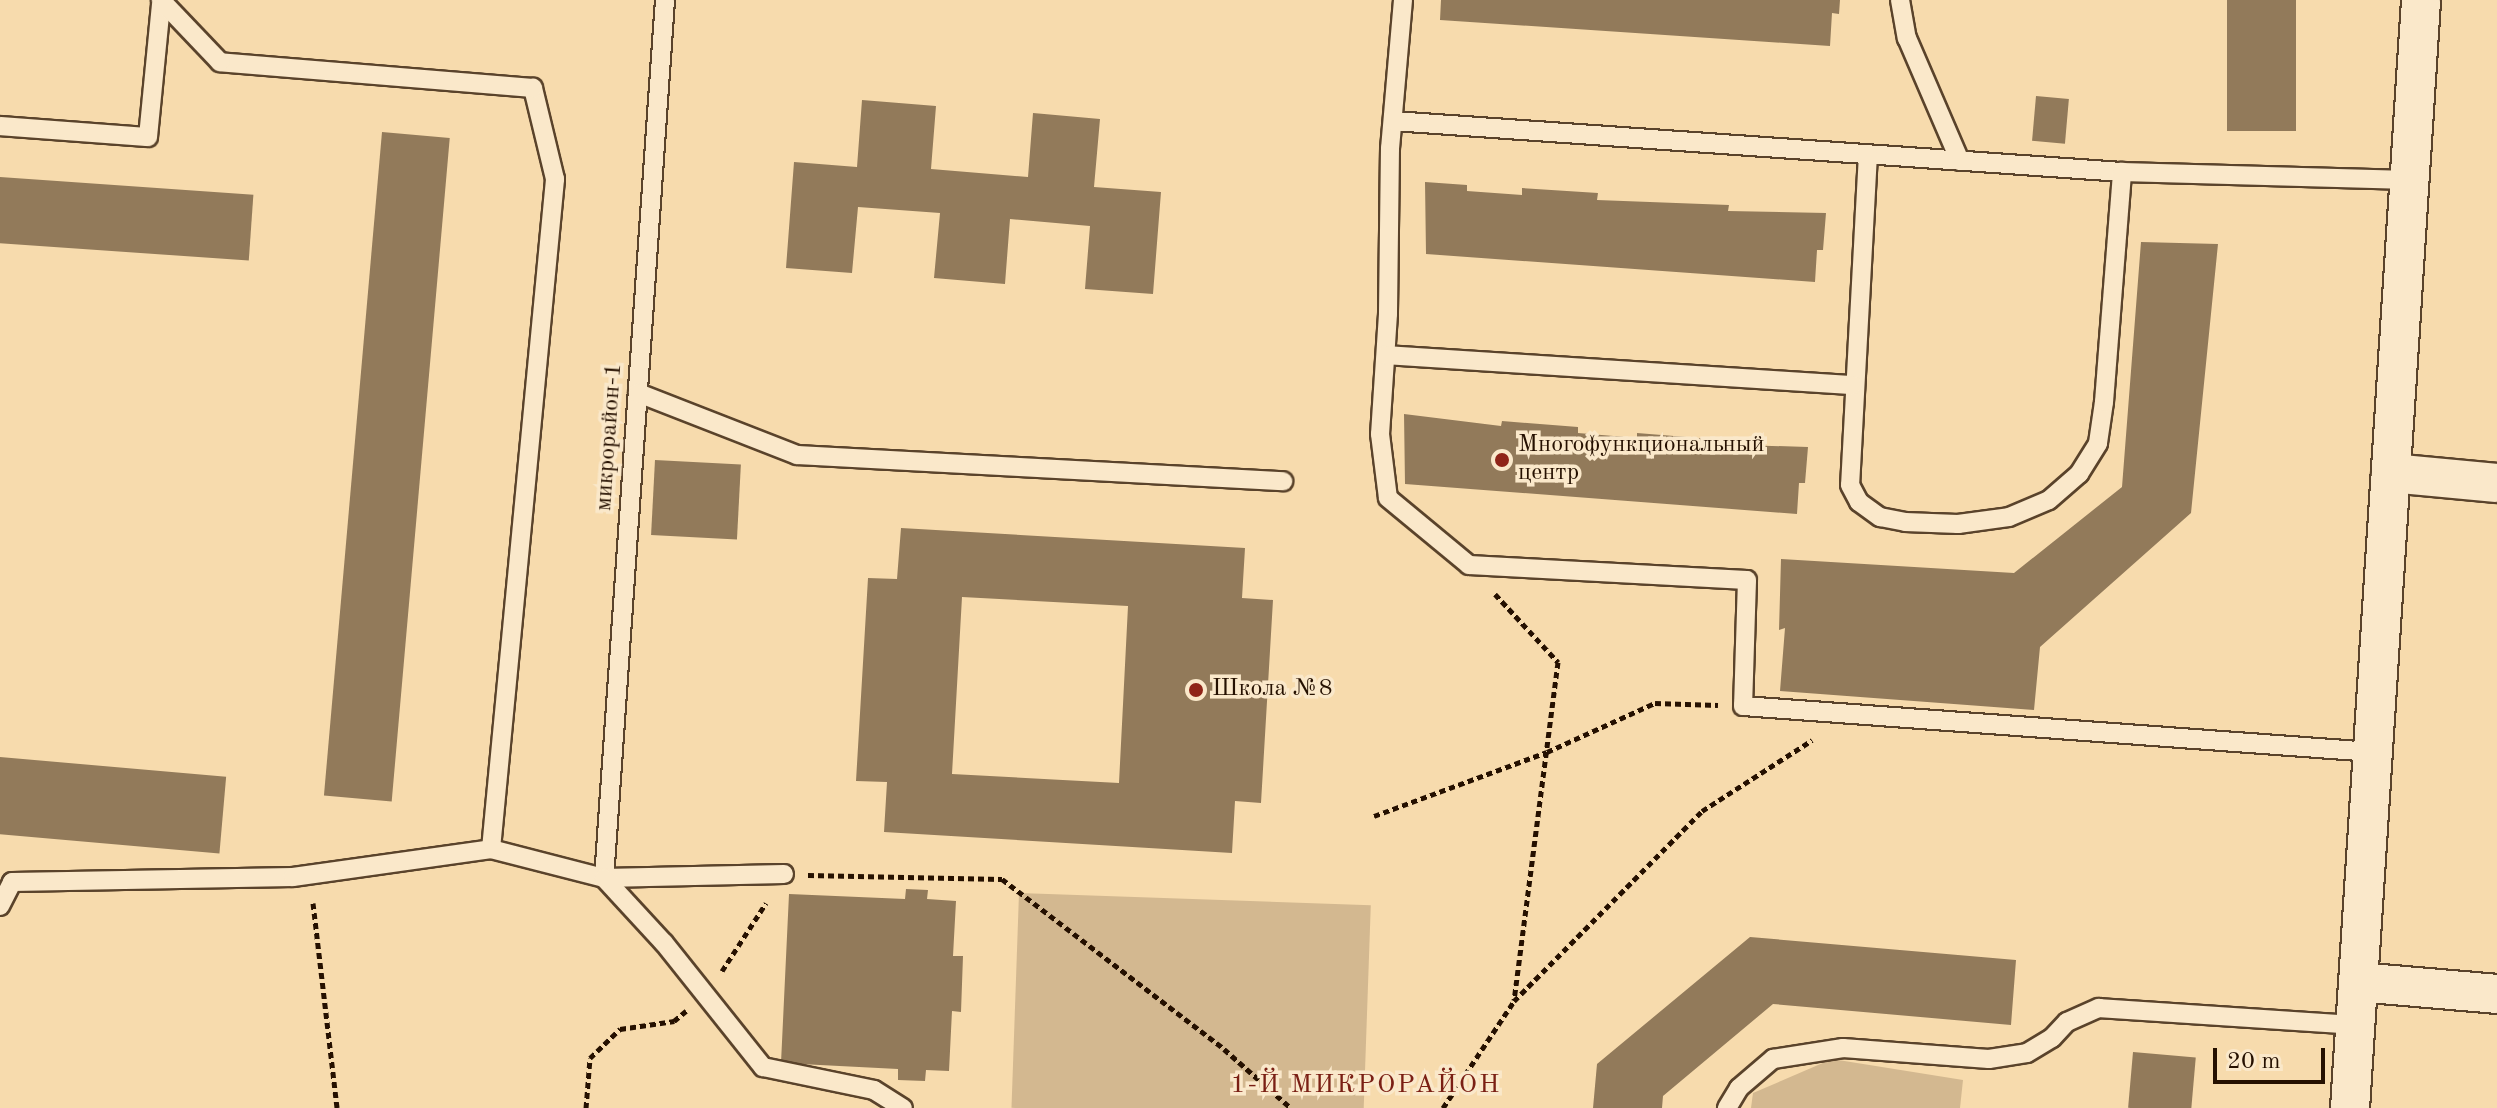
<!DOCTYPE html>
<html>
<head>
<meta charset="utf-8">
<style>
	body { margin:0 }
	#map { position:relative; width:2497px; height:1108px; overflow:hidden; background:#f7dbad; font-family:"Old Standard TT",serif }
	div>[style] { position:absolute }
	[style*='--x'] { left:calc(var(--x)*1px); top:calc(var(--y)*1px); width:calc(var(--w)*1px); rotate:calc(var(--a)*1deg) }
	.green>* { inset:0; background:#d3b890; transform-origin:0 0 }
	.building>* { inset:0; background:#927a5a; transform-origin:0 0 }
	.path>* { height:5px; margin-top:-2.5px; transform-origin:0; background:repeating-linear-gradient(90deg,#251000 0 6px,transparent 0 10px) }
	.roads { filter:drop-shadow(2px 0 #5a432b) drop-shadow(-2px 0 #5a432b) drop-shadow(0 2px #5a432b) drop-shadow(0 -2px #5a432b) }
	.lane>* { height:18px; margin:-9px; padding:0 9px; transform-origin:9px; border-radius:9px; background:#fae8ca }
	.street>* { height:38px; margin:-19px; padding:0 19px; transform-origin:19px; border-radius:19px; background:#fae8ca }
	.dots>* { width:22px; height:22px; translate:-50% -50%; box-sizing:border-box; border:4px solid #fae8ca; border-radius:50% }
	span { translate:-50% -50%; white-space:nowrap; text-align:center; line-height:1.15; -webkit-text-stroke:7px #fae8ca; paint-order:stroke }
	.street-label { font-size:24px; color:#251000 }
	.poi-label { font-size:24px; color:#251000 }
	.left { translate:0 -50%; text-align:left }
	.neighbourhood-label { font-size:26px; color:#7a1f14; letter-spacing:2px }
	.scale { position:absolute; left:2213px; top:1048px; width:112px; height:36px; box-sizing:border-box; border:4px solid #251000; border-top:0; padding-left:10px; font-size:24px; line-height:28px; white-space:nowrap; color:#251000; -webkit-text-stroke:6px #fae8ca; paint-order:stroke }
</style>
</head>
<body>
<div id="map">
	<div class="green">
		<div style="left:1019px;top:893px;width:352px;height:215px;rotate:2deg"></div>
		<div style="clip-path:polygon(1832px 1059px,1963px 1080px,1960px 1108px,1751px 1108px,1753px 1093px)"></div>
	</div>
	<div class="building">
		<div style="clip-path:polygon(1441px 0,1840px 0,1839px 14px,1832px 13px,1830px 46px,1440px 20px)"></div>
		<div style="left:2227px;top:0;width:69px;height:131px"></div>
		<div style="left:2036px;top:96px;width:33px;height:45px;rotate:5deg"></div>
		<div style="clip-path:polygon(862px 100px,936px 106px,931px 169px,1028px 177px,1033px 113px,1100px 119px,1094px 187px,1161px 192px,1153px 294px,1085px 289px,1090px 226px,1010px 219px,1005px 284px,934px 278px,940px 213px,858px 207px,852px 273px,786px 268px,794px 162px,857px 167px)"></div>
		<div style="left:382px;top:132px;width:68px;height:666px;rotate:5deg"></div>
		<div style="left:0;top:177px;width:254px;height:66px;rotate:4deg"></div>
		<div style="clip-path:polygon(1425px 182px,1467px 185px,1467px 191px,1522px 195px,1522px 188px,1598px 193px,1597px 200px,1729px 205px,1728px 211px,1826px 213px,1823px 250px,1817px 250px,1815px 282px,1426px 254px)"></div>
		<div style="clip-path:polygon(2141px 242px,2218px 244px,2191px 513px,2040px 647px,2034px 710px,1780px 691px,1785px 628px,1779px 630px,1781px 559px,2014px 573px,2122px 487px)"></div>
		<div style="clip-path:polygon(1404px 414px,1501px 426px,1502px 421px,1578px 427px,1578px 433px,1637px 438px,1637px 433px,1711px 439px,1710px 444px,1808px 447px,1805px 483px,1799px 483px,1797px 514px,1405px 484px)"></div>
		<div style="left:655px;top:460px;width:86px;height:75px;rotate:3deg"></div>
		<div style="clip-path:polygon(evenodd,901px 528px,1245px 548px,1242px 598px,1273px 600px,1261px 803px,1235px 801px,1232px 853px,884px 832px,887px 782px,856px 781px,868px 578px,897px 579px,901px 528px,962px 597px,1128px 606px,1119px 783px,952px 774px,962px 597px)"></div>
		<div style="left:0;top:757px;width:227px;height:77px;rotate:5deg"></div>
		<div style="clip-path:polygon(906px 889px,928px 890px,927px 899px,956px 901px,953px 956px,963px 956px,961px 1012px,952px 1011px,949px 1071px,926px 1070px,925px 1081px,898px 1080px,898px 1069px,781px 1063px,789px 894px,905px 899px)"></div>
		<div style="clip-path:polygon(1750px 937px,2016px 960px,2011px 1025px,1773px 1004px,1663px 1096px,1662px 1108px,1593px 1108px,1597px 1064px)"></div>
		<div style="left:2133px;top:1052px;width:63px;height:56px;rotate:5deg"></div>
	</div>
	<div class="path">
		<div style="--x:1495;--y:594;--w:93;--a:47.2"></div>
		<div style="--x:1558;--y:662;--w:341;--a:97.4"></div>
		<div style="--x:1374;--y:816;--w:184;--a:-20.3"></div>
		<div style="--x:1547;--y:752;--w:119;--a:-24.4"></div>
		<div style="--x:1655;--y:703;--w:63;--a:1.8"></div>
		<div style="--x:808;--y:875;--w:194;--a:1.2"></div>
		<div style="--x:1002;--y:879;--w:280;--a:37.4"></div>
		<div style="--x:1224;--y:1049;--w:89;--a:41.4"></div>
		<div style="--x:313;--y:903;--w:206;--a:83.3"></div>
		<div style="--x:722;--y:971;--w:81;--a:-57.1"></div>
		<div style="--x:586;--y:1108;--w:50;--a:-85.4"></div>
		<div style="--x:590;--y:1058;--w:42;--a:-44"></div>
		<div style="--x:620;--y:1029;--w:55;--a:-8.4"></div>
		<div style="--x:674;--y:1021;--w:16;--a:-40"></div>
		<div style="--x:1443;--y:1108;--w:128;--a:-56.4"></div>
		<div style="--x:1514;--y:1001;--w:267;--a:-45.3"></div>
		<div style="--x:1702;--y:811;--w:131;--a:-32.8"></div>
	</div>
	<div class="roads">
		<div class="lane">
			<div style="--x:665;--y:0;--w:880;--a:93.97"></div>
			<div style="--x:604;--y:878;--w:180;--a:-1.3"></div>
			<div style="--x:1403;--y:0;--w:149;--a:95"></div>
			<div style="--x:1390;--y:148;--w:166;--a:90.7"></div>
			<div style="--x:1388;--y:314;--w:120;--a:93.8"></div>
			<div style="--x:1380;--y:434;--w:64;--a:82.9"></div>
			<div style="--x:1388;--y:498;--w:105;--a:39.6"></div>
			<div style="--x:1469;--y:565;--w:278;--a:3.1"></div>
			<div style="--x:1747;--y:580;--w:126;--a:91.8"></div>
			<div style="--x:1743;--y:706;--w:632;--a:4.18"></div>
			<div style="--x:1900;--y:0;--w:39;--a:80"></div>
			<div style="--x:1907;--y:38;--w:134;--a:66.7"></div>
			<div style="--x:1393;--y:121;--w:731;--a:4"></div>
			<div style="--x:2122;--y:172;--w:287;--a:1.6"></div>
			<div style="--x:0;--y:126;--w:148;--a:4.3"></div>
			<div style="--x:148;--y:137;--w:133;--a:-84.4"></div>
			<div style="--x:1868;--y:154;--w:331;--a:93.1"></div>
			<div style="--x:1850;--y:485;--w:19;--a:62"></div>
			<div style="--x:1859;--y:502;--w:26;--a:36"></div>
			<div style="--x:1880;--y:517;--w:25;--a:11"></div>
			<div style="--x:1905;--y:522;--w:53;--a:2.2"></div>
			<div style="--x:1958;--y:524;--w:51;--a:-7.8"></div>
			<div style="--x:2009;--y:517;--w:43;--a:-23"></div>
			<div style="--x:2049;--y:500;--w:40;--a:-41"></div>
			<div style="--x:2079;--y:474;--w:36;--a:-58"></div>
			<div style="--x:2098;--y:443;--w:41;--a:-81.7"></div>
			<div style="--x:2104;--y:402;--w:231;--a:-85.5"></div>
			<div style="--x:1386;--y:355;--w:468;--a:3.7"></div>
			<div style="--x:638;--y:393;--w:171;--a:21.3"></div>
			<div style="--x:797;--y:455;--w:487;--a:3.1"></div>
			<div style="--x:491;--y:849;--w:117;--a:14.4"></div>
			<div style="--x:604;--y:878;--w:88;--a:47.3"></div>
			<div style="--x:664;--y:943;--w:159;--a:51.4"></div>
			<div style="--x:763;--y:1067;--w:113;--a:11.7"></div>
			<div style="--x:874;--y:1090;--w:34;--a:32"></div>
			<div style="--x:0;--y:906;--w:27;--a:-63"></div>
			<div style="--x:12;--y:882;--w:281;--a:-1"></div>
			<div style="--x:293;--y:877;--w:200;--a:-8"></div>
			<div style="--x:491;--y:849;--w:673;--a:-84.54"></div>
			<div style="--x:555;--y:179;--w:94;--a:-103.6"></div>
			<div style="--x:533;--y:88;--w:314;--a:-175.3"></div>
			<div style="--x:220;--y:62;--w:86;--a:-133.6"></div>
			<div style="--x:1727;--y:1108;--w:23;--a:-59"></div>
			<div style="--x:1739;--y:1088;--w:45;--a:-40.5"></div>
			<div style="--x:1773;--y:1059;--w:71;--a:-8.9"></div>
			<div style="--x:1843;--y:1048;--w:146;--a:4.3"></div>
			<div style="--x:1989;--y:1059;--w:38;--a:-9"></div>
			<div style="--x:2027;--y:1053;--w:29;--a:-31"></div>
			<div style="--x:2052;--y:1038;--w:22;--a:-47"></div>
			<div style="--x:2067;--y:1022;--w:35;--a:-24"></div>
			<div style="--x:2099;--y:1008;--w:257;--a:3.8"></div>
		</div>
		<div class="street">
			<div style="--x:2391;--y:473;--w:106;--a:5.4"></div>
			<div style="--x:2358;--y:982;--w:140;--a:4.9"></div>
			<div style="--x:2350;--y:1108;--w:1110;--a:-86.33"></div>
		</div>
	</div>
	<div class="dots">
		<div style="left:1502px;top:460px;background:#8f2418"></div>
		<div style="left:1196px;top:690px;background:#8f2418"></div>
	</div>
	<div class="street-label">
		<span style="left:610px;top:437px;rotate:-86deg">микрорайон-1</span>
	</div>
	<div class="poi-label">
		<span class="left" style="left:1518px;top:460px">Многофункциональный<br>центр</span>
		<span class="left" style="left:1212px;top:690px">Школа №8</span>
	</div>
	<div class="neighbourhood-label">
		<span style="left:1366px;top:1086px">1-Й МИКРОРАЙОН</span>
	</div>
	<div class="scale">20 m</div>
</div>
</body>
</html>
